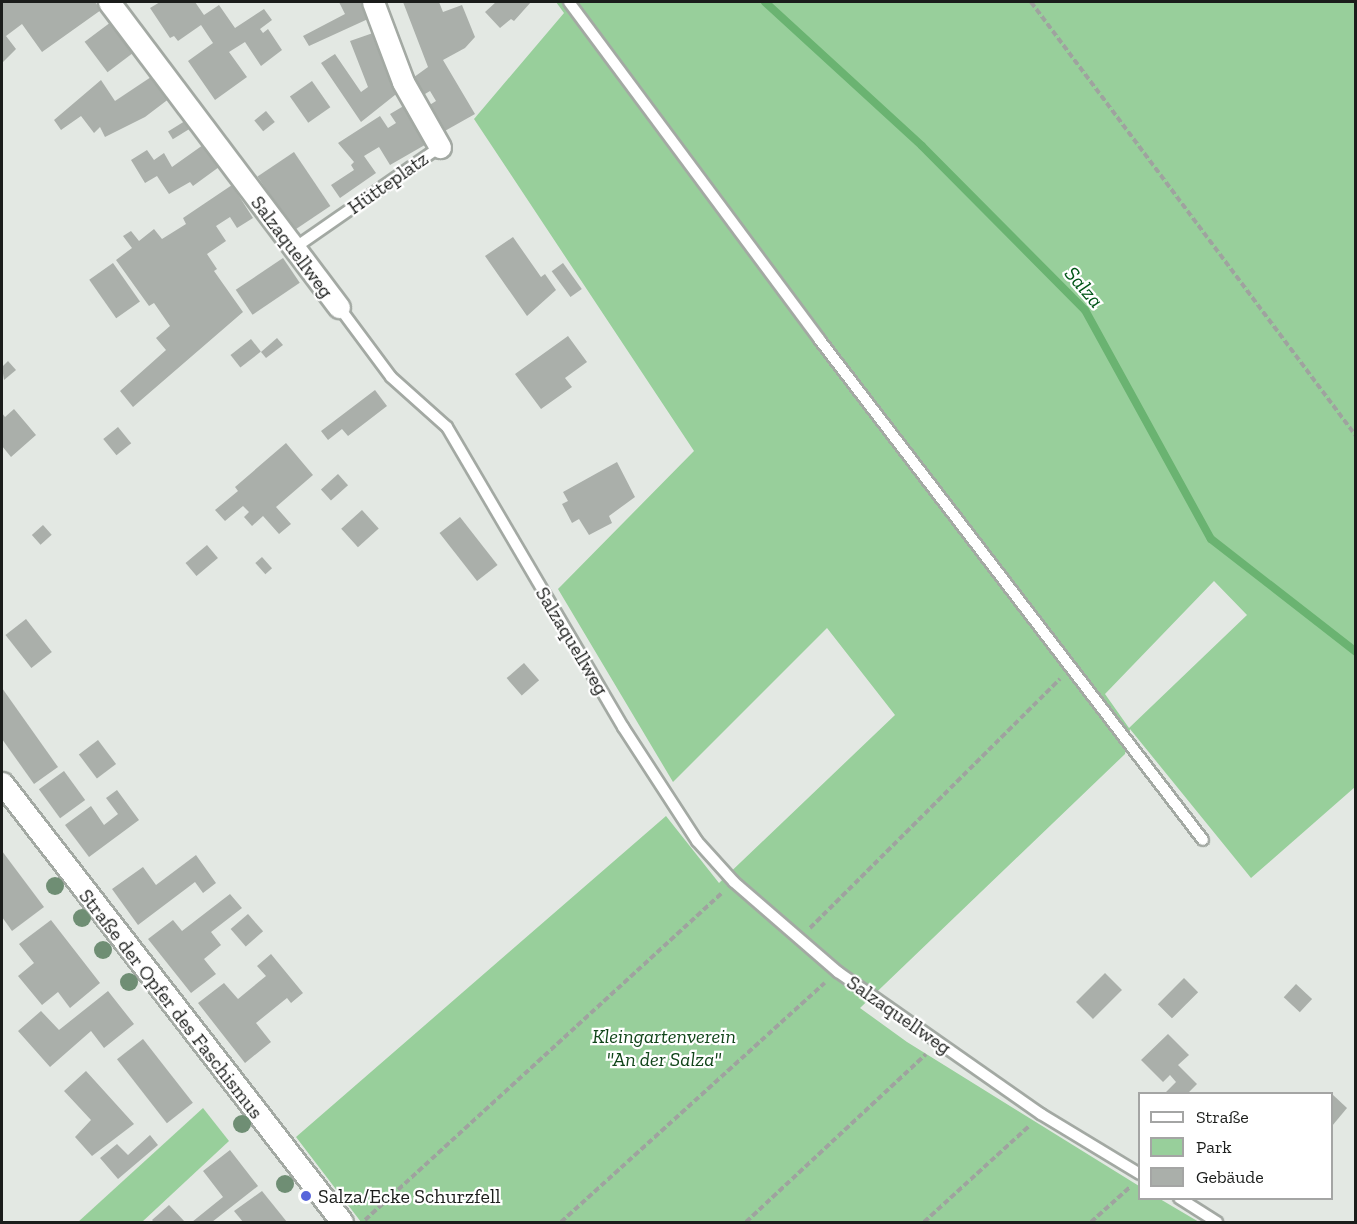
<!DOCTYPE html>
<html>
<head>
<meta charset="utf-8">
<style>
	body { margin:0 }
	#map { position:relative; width:1357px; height:1224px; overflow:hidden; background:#e3e8e3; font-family:"Zilla Slab",serif }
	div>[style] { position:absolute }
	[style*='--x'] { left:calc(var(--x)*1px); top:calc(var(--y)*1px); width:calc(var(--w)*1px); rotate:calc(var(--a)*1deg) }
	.green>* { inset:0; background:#98cf9b }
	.stream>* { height:8px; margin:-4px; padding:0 4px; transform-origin:4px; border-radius:4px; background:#6ab371 }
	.building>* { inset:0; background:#aaafaa; transform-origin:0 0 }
	.path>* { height:4px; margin-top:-2px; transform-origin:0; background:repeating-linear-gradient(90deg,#9fa39f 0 6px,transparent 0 9px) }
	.roads { filter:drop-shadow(2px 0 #a3a9a3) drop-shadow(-2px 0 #a3a9a3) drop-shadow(0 2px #a3a9a3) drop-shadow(0 -2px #a3a9a3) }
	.lane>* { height:10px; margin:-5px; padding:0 5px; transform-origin:5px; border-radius:5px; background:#fff }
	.street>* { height:21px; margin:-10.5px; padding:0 10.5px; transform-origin:10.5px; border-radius:10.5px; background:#fff }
	.trees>* { width:18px; height:18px; margin:-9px; border-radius:50%; background:#6f8e74 }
	.dots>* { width:16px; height:16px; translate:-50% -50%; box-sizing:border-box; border:3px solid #fff; border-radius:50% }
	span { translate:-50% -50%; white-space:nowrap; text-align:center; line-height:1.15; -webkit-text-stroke:4.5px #fff; paint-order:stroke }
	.street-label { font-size:20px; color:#1b1d1b }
	.park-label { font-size:20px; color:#104519; font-style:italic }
	.poi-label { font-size:20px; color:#1b1d1b }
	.left { translate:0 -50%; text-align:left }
	.water-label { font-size:21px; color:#005517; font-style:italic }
	.frame { position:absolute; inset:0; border:3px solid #1b1d1b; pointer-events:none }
	.legend { position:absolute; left:1138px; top:1092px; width:195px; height:108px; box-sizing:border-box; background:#fff; border:2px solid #a4a5a4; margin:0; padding:8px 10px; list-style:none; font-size:18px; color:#1b1d1b }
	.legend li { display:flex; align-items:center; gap:12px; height:30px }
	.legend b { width:30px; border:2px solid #a4a5a4 }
</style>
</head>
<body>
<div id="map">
	<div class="green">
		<div style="clip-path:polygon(evenodd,556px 2px,1355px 2px,1355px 787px,1251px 878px,1130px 729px,1125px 754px,860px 1008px,907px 1042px,1139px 1186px,1140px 1198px,1160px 1199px,1199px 1222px,361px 1222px,296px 1137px,666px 816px,719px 883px,895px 715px,827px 628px,673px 782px,558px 589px,694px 451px,474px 119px,564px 13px,556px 2px,1214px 581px,1247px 615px,1129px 728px,1105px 694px,1214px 581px)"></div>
		<div style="clip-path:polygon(203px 1108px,229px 1141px,142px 1222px,78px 1222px)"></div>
	</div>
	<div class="stream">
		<div style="--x:765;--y:2;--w:213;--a:42.5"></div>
		<div style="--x:922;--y:146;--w:231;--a:45.2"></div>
		<div style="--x:1085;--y:310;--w:261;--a:61.2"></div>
		<div style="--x:1211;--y:539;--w:184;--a:37.9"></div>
	</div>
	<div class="building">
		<div style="clip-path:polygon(2px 2px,95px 2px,101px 10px,42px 52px,22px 24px,6px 36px,16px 49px,2px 63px)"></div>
		<div style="clip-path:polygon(160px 2px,195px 2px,204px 15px,219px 5px,235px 28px,264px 9px,272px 20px,260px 29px,263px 33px,268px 29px,282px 50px,261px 66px,245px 42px,229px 52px,247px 77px,215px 100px,188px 61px,213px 43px,201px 25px,178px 41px,174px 36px,170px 38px,150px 8px)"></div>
		<div style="clip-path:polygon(339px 2px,361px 2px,368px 19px,309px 46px,303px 36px,345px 14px)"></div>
		<div style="clip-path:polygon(403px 2px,439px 2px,443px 12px,462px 5px,475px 37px,465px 48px,443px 60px,475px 114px,443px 132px,428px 106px,436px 101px,430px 91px,420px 97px,410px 80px,428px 67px)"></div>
		<div style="clip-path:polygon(496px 2px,531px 2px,514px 21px,511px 19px,500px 28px,485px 12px)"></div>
		<div style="left:111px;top:22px;width:38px;height:33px;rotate:53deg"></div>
		<div style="clip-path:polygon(373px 33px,400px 91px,361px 122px,321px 63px,335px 54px,361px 92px,368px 87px,350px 41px)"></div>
		<div style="clip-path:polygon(154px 75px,170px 98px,145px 117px,105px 137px,100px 127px,94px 133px,81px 116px,61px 130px,54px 120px,101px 80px,115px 101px)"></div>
		<div style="left:312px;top:81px;width:32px;height:27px;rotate:55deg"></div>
		<div style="clip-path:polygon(407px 104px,430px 142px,390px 165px,379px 147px,364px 156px,376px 173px,340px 198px,331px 185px,354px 170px,351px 165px,354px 162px,338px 143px,380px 116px,388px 128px,396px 123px,390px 114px)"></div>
		<div style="left:266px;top:111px;width:14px;height:15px;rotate:51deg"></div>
		<div style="left:185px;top:121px;width:9px;height:20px;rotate:58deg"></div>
		<div style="clip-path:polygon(203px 145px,219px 167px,193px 186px,190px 182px,169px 194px,157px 176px,145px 183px,131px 160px,147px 150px,154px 160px,164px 153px,172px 167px)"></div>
		<div style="left:294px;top:152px;width:65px;height:44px;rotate:56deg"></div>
		<div style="clip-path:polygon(232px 185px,253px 218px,237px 228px,230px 217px,216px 226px,226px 241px,207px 254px,217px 269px,214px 271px,243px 312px,133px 407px,120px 391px,166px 350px,156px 338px,170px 326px,154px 303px,149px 306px,116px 260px,132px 248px,123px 236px,131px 231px,139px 241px,154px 229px,162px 239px,186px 224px,183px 218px)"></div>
		<div style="clip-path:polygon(513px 237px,541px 277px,545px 274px,556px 290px,527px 316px,485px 256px)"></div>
		<div style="left:283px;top:258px;width:30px;height:57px;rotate:56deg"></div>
		<div style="left:113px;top:263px;width:47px;height:29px;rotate:55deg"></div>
		<div style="left:563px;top:263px;width:32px;height:14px;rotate:54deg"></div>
		<div style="clip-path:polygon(568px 336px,587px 362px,565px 378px,572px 387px,541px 409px,515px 374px)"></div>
		<div style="clip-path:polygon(277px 338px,283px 345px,266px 358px,261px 352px)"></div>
		<div style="left:251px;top:339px;width:16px;height:26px;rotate:52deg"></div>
		<div style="clip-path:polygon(8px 361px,16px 370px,4px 380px,2px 367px)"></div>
		<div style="clip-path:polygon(375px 390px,387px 406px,348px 436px,342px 429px,328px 440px,321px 431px)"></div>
		<div style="clip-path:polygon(14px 409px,36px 435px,11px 457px,2px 446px,2px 413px,5px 417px)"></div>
		<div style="left:118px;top:427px;width:21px;height:19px;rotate:51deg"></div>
		<div style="clip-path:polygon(286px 443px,313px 475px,276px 507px,291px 524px,279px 534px,263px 516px,252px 526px,244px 517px,249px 512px,243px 506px,225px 521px,215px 510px,238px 491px,235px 487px)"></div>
		<div style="clip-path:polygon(617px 462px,635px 497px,609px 516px,612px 523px,589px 535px,579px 519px,572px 523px,562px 504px,568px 501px,563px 492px)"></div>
		<div style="left:338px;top:474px;width:15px;height:23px;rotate:48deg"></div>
		<div style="left:362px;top:510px;width:25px;height:28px;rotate:48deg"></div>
		<div style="left:460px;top:517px;width:61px;height:26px;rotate:52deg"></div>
		<div style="left:43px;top:525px;width:13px;height:15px;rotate:48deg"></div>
		<div style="left:207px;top:545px;width:17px;height:28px;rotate:50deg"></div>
		<div style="left:262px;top:557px;width:15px;height:9px;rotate:48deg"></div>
		<div style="left:26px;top:619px;width:42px;height:26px;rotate:52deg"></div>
		<div style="left:524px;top:663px;width:23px;height:23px;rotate:49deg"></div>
		<div style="clip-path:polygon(2px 688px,58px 767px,34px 784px,2px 739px)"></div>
		<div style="left:98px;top:740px;width:30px;height:24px;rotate:53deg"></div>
		<div style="left:64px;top:771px;width:36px;height:31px;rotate:54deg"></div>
		<div style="clip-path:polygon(117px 790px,139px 820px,89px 857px,65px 825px,91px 806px,104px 825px,118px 814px,106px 798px)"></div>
		<div style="clip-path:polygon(2px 851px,44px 907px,12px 931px,2px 917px)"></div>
		<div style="clip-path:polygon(196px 855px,216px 883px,203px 893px,195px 882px,138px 925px,112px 889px,143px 867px,156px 885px)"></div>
		<div style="clip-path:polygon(230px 894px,242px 908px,211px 932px,221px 945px,204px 959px,216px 974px,191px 993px,148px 939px,173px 920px,182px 931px)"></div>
		<div style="left:248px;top:914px;width:23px;height:23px;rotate:49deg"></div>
		<div style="clip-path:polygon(51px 920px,100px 983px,70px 1008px,58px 992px,42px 1005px,18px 976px,34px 963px,19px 944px)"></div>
		<div style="clip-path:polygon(271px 954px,303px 993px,291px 1003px,287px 998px,256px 1023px,271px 1042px,245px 1063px,198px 1003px,224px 983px,238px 999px,266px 976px,257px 966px)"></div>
		<div style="left:1105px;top:973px;width:24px;height:41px;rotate:45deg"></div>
		<div style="left:1184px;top:978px;width:20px;height:37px;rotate:45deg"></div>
		<div style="left:1296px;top:984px;width:22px;height:18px;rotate:43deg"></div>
		<div style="clip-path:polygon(108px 991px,134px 1024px,104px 1048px,91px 1031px,50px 1067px,18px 1031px,41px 1011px,59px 1030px)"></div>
		<div style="clip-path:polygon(1168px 1034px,1189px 1055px,1178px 1065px,1197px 1084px,1187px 1094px,1164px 1094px,1176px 1082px,1170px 1075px,1163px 1082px,1141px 1060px)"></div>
		<div style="left:143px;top:1039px;width:81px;height:33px;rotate:52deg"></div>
		<div style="clip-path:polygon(86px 1071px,134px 1124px,92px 1156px,75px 1137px,91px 1120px,64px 1091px)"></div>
		<div style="clip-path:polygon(1332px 1094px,1347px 1108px,1332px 1126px)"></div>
		<div style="clip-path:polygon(150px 1135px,158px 1145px,118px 1179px,100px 1158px,117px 1144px,128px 1155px)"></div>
		<div style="clip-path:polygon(230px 1150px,258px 1186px,212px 1222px,192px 1222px,223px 1197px,203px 1171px)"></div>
		<div style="clip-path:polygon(262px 1191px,287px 1222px,243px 1222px,234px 1211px)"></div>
		<div style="clip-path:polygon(169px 1205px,185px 1222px,154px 1222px,152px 1220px)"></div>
	</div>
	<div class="path">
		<div style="--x:1031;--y:2;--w:542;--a:53.17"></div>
		<div style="--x:810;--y:928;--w:353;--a:-44.9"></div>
		<div style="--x:365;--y:1220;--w:484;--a:-42.5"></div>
		<div style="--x:561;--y:1222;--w:356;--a:-42.2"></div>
		<div style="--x:746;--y:1222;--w:246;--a:-43"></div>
		<div style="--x:924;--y:1222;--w:142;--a:-42.4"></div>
		<div style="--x:1091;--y:1222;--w:52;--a:-41.9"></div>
	</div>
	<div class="roads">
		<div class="lane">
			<div style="--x:569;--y:2;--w:420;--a:53.4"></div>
			<div style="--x:819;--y:339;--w:631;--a:52.53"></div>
			<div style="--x:293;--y:249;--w:179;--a:-34.8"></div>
			<div style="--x:339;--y:307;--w:87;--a:53.4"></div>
			<div style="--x:391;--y:377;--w:75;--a:41.8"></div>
			<div style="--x:447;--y:427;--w:348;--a:59.6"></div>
			<div style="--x:623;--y:727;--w:136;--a:57"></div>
			<div style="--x:697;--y:841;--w:55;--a:47.9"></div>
			<div style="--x:734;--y:882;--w:138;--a:40.9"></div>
			<div style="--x:838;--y:972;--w:248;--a:35"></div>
			<div style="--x:1041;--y:1114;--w:116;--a:31.2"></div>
			<div style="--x:1179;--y:1198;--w:45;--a:32.3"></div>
		</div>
		<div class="street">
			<div style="--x:109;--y:2;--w:382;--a:53"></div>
			<div style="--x:373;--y:2;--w:85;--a:69.4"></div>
			<div style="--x:403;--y:82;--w:75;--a:60.4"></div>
			<div style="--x:2;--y:783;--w:555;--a:52.24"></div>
		</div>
	</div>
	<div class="trees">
		<div style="left:55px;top:886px"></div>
		<div style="left:82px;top:918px"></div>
		<div style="left:103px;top:950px"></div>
		<div style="left:129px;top:982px"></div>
		<div style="left:242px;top:1124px"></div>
		<div style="left:285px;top:1184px"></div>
	</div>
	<div class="dots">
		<div style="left:306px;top:1196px;background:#5765db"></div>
	</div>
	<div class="street-label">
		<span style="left:388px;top:183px;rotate:-35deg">Hütteplatz</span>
		<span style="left:292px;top:247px;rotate:53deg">Salzaquellweg</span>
		<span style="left:572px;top:641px;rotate:59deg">Salzaquellweg</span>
		<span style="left:171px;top:1004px;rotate:52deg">Straße der Opfer des Faschismus</span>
		<span style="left:899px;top:1015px;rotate:35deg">Salzaquellweg</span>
	</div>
	<div class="park-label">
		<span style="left:664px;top:1048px">Kleingartenverein<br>"An der Salza"</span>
	</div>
	<div class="poi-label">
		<span class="left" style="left:318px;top:1196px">Salza/Ecke Schurzfell</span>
	</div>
	<div class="water-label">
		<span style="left:1084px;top:287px;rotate:49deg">Salza</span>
	</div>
	<div class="frame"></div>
	<ul class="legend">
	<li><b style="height:8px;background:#fff"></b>Straße</li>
	<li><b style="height:16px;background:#98cf9b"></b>Park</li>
	<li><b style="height:16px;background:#aaafaa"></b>Gebäude</li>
	</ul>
</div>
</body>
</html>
